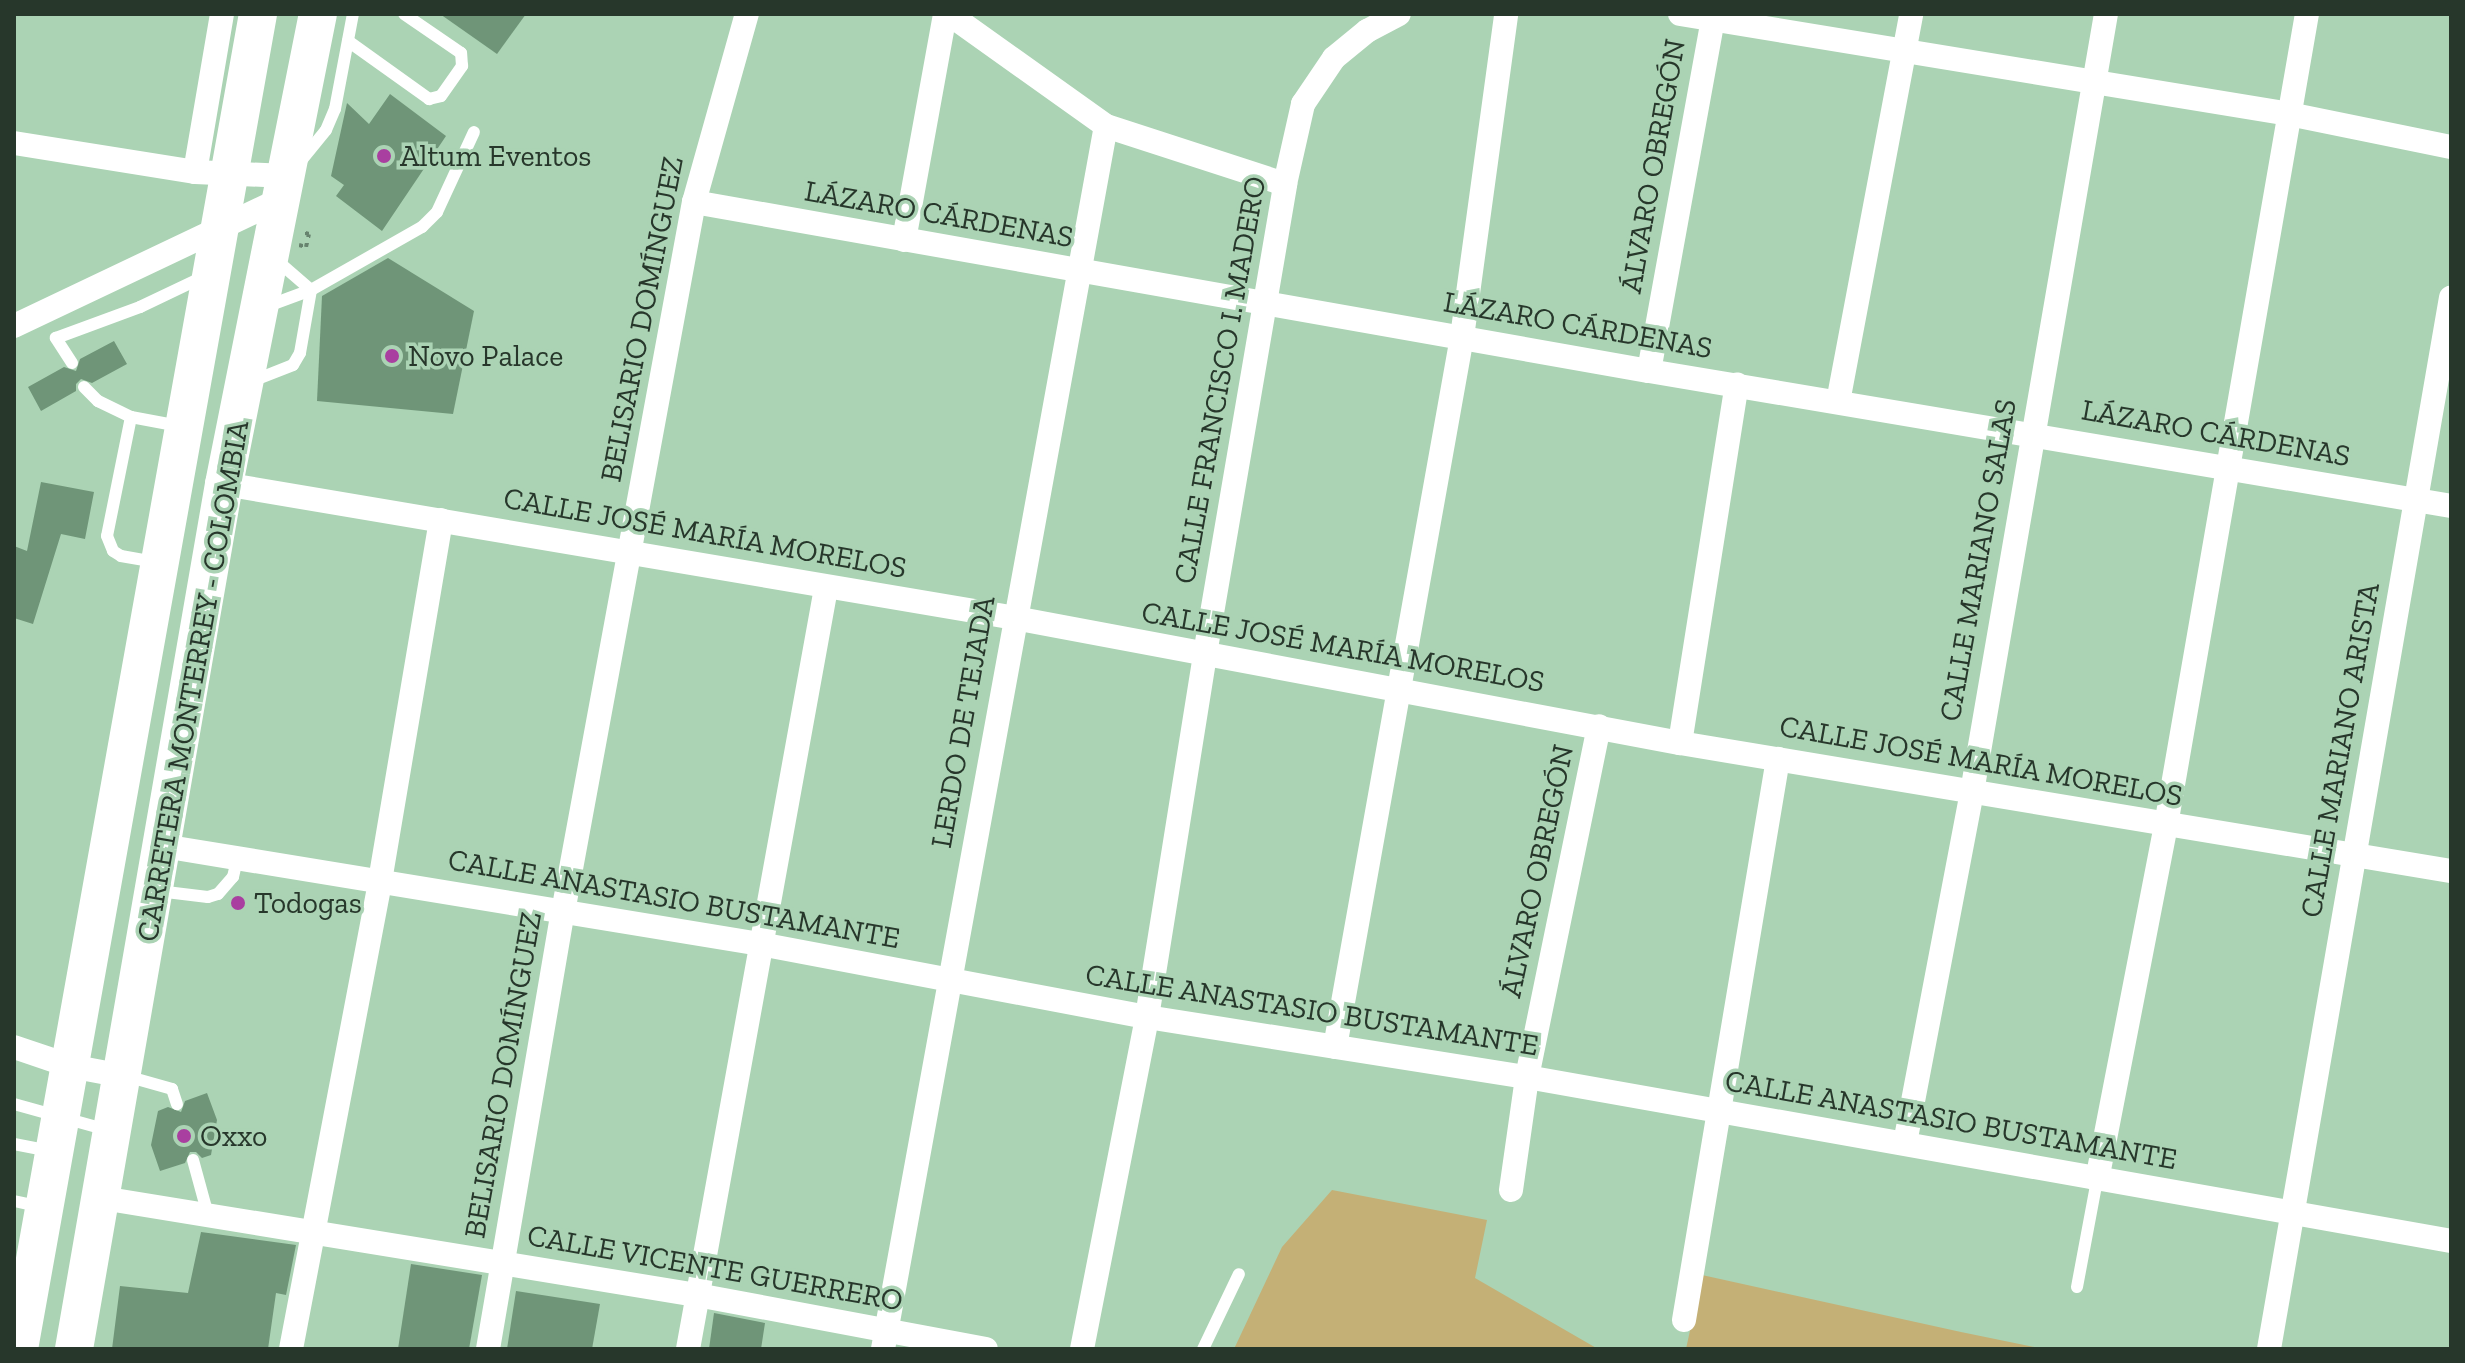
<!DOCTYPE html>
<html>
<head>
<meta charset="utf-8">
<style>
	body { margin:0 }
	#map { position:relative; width:2465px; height:1363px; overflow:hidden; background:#abd3b4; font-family:"Zilla Slab",serif }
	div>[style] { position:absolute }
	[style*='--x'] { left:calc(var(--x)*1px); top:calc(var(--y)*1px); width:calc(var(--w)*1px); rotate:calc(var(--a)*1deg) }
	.green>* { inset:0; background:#c4b076 }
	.building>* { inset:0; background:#6f9578 }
	.path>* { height:4px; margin-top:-2px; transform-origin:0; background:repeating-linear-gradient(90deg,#67836e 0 4px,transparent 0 10px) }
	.lane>* { height:12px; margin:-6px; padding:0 6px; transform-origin:6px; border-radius:6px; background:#fff }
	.street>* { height:24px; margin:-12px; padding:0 12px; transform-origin:12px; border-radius:12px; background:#fff }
	.primary>* { height:38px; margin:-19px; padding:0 19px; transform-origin:19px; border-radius:19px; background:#fff }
	.dots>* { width:22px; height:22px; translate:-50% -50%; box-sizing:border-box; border:4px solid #abd3b4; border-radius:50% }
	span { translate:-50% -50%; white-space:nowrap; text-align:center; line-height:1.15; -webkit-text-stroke:7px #abd3b4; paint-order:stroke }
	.poi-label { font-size:30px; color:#27372b }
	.left { translate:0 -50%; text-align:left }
	.street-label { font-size:30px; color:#27372b }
	.frame { position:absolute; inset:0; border:16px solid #27372b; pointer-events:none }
</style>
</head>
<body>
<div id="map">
	<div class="green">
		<div style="clip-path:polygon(1332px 1190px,1487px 1220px,1475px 1278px,1598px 1349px,1234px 1349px,1282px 1247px)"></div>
		<div style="clip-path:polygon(1702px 1275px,1961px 1332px,2044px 1349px,1686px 1349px)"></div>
	</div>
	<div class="building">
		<div style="clip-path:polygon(440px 14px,526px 14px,497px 54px)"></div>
		<div style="clip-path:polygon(390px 94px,446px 136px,382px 231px,336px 196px,344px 185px,331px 176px,347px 103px,369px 124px)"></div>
		<div style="clip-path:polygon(388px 258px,474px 311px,453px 414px,317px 401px,322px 296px)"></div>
		<div style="clip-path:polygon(114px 341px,127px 364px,92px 383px,81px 379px,76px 384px,76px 391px,41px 411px,28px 387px,64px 367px,76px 371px,80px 359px)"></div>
		<div style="clip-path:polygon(41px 482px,94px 492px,85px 539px,61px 534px,33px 624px,14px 618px,14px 546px,27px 551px)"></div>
		<div style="clip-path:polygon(207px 1093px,217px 1120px,211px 1155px,202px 1158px,196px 1152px,190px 1152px,185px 1163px,160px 1171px,151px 1145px,158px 1111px,168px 1107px,181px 1112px,185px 1101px)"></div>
		<div style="clip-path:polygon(201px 1232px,296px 1245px,286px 1295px,276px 1293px,268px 1349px,112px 1349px,120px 1286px,188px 1293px)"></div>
		<div style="clip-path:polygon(411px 1264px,482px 1275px,469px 1349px,398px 1349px)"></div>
		<div style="clip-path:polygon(516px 1291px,600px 1304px,592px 1349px,507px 1349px)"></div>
		<div style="clip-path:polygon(714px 1313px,765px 1323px,761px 1349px,709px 1349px)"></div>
	</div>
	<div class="path">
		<div style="--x:299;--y:245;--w:7;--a:16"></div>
		<div style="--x:306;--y:247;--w:13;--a:-77"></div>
		<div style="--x:309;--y:234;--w:7;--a:-164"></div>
	</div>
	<div class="lane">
		<div style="--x:348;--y:41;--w:100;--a:35.6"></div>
		<div style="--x:429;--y:99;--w:12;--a:-14"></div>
		<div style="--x:441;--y:96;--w:37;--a:-55"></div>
		<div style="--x:462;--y:66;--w:13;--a:-94"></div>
		<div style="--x:461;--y:53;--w:69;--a:-145.6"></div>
		<div style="--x:300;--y:162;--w:41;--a:-50.9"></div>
		<div style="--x:326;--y:130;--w:23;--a:-67"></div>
		<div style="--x:335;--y:109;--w:97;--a:-79.3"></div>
		<div style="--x:265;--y:307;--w:49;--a:-20.3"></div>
		<div style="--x:311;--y:290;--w:128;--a:-29.6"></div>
		<div style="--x:422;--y:227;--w:21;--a:-45"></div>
		<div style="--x:437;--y:212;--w:88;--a:-65.2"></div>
		<div style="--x:72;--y:363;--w:30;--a:-123"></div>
		<div style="--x:56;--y:338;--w:90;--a:-20.3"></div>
		<div style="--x:140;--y:307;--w:70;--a:-25.5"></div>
		<div style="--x:250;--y:382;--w:46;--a:-21.6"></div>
		<div style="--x:293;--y:365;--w:14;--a:-60"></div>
		<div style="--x:300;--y:353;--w:64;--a:-80.1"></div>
		<div style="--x:311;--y:290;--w:49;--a:-139.1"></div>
		<div style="--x:84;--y:387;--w:20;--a:45"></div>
		<div style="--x:98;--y:401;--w:37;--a:26"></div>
		<div style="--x:131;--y:417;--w:49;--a:10.6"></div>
		<div style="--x:131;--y:417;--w:121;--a:101.4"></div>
		<div style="--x:107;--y:536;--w:16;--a:68"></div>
		<div style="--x:113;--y:551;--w:9;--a:32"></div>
		<div style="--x:121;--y:556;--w:34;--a:10"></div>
		<div style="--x:158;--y:891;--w:50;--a:6.8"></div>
		<div style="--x:208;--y:897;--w:10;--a:-17"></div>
		<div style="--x:218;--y:894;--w:23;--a:-49"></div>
		<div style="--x:233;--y:877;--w:17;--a:-77"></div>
		<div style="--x:126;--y:1076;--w:48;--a:15.8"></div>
		<div style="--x:172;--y:1089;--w:16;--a:72"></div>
		<div style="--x:14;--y:1104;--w:97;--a:15.6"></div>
		<div style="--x:14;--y:1144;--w:38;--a:11"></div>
		<div style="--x:193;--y:1160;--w:57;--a:74.7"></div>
		<div style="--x:14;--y:1201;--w:29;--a:12"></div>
		<div style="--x:2077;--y:1287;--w:109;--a:-79.4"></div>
		<div style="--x:1203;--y:1349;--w:83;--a:-64.4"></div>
	</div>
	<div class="street">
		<div style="--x:949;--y:14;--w:193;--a:35.5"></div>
		<div style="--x:1106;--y:126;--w:188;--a:18"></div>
		<div style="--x:1680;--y:14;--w:617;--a:9.32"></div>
		<div style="--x:2289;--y:114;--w:165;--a:11.5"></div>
		<div style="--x:14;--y:143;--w:183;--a:9.1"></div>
		<div style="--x:195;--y:172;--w:92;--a:2.5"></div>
		<div style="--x:195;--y:172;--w:160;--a:-80.3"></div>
		<div style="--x:694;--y:202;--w:970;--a:10.04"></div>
		<div style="--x:1649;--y:371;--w:813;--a:9.55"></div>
		<div style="--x:904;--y:240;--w:230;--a:-79.7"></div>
		<div style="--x:14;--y:326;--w:297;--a:-25.4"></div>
		<div style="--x:1649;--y:371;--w:363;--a:-79.7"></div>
		<div style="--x:1838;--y:402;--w:395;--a:-79.3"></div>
		<div style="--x:224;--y:484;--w:802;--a:9.61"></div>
		<div style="--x:1015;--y:618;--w:677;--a:10.65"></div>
		<div style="--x:1680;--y:743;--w:782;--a:9.43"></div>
		<div style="--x:1680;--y:743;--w:363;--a:-81"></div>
		<div style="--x:163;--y:846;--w:605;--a:9.32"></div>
		<div style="--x:760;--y:944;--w:394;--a:10.7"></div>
		<div style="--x:1147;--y:1017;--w:385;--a:9"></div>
		<div style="--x:1527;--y:1077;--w:938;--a:10.06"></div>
		<div style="--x:14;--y:1047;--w:59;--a:18.7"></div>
		<div style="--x:70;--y:1066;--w:54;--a:10.7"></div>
		<div style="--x:1335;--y:1047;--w:721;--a:-79.86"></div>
		<div style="--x:1462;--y:337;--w:326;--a:-82.2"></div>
		<div style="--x:1905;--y:1143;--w:357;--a:-79.2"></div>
		<div style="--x:1972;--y:792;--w:789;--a:-80.23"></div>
		<div style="--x:2097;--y:1180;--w:362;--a:-79"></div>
		<div style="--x:2166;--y:825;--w:823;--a:-80.14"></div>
		<div style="--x:1511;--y:1190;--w:114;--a:-81.9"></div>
		<div style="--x:1527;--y:1077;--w:358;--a:-78.4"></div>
		<div style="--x:102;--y:1198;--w:603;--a:9.26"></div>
		<div style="--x:697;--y:1295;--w:294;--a:10.6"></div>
		<div style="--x:1684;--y:1320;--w:569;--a:-80.49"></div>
		<div style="--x:291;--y:1349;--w:476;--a:-79.2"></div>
		<div style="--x:380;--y:881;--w:366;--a:-80.4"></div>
		<div style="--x:488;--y:1349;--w:443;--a:-80.3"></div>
		<div style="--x:563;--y:912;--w:722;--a:-79.55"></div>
		<div style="--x:694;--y:202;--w:195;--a:-74.3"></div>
		<div style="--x:688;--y:1349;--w:773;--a:-79.72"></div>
		<div style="--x:883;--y:1349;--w:1243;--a:-79.67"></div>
		<div style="--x:1082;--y:1349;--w:338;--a:-78.9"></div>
		<div style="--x:1147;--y:1017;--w:368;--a:-80.9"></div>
		<div style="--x:1205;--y:654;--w:477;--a:-80.3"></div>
		<div style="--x:1285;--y:184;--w:82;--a:-77.3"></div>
		<div style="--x:1303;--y:104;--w:55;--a:-56"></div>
		<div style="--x:1334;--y:58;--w:43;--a:-39.3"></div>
		<div style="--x:1367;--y:31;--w:36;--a:-28"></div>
		<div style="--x:2269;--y:1349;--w:1067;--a:-80.18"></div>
	</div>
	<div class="primary">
		<div style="--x:19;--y:1349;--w:1356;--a:-79.85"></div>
		<div style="--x:74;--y:1349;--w:878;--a:-80.16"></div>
		<div style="--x:224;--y:484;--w:479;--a:-78.7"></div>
	</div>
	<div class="dots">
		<div style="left:384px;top:156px;background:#a93fa0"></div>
		<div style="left:392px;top:356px;background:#a93fa0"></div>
		<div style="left:238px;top:903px;background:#a93fa0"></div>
		<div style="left:184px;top:1136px;background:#a93fa0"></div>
	</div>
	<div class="poi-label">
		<span class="left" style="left:400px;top:156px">Altum Eventos</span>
		<span class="left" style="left:408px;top:356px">Novo Palace</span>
		<span class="left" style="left:254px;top:903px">Todogas</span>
		<span class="left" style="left:200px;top:1136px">Oxxo</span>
	</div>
	<div class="street-label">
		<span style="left:1653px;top:166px;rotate:-80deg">ÁLVARO OBREGÓN</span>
		<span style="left:939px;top:214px;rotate:10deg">LÁZARO CÁRDENAS</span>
		<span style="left:642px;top:319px;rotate:-79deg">BELISARIO DOMÍNGUEZ</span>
		<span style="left:1578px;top:325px;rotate:10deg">LÁZARO CÁRDENAS</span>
		<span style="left:1220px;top:380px;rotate:-80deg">CALLE FRANCISCO I. MADERO</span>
		<span style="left:2216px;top:433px;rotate:10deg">LÁZARO CÁRDENAS</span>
		<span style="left:705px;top:533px;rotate:10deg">CALLE JOSÉ MARÍA MORELOS</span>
		<span style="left:1978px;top:560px;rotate:-80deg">CALLE MARIANO SALAS</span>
		<span style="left:1343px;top:647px;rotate:10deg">CALLE JOSÉ MARÍA MORELOS</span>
		<span style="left:193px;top:681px;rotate:-80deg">CARRETERA MONTERREY - COLOMBIA</span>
		<span style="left:963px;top:722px;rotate:-80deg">LERDO DE TEJADA</span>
		<span style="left:2340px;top:750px;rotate:-80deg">CALLE MARIANO ARISTA</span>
		<span style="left:1981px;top:761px;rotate:10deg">CALLE JOSÉ MARÍA MORELOS</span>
		<span style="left:1537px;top:871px;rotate:-78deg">ÁLVARO OBREGÓN</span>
		<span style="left:674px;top:899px;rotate:10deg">CALLE ANASTASIO BUSTAMANTE</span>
		<span style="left:1312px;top:1010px;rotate:9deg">CALLE ANASTASIO BUSTAMANTE</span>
		<span style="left:503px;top:1075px;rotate:-80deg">BELISARIO DOMÍNGUEZ</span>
		<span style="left:1951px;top:1120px;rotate:10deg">CALLE ANASTASIO BUSTAMANTE</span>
		<span style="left:715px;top:1268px;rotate:10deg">CALLE VICENTE GUERRERO</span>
	</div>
	<div class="frame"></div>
</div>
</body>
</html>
